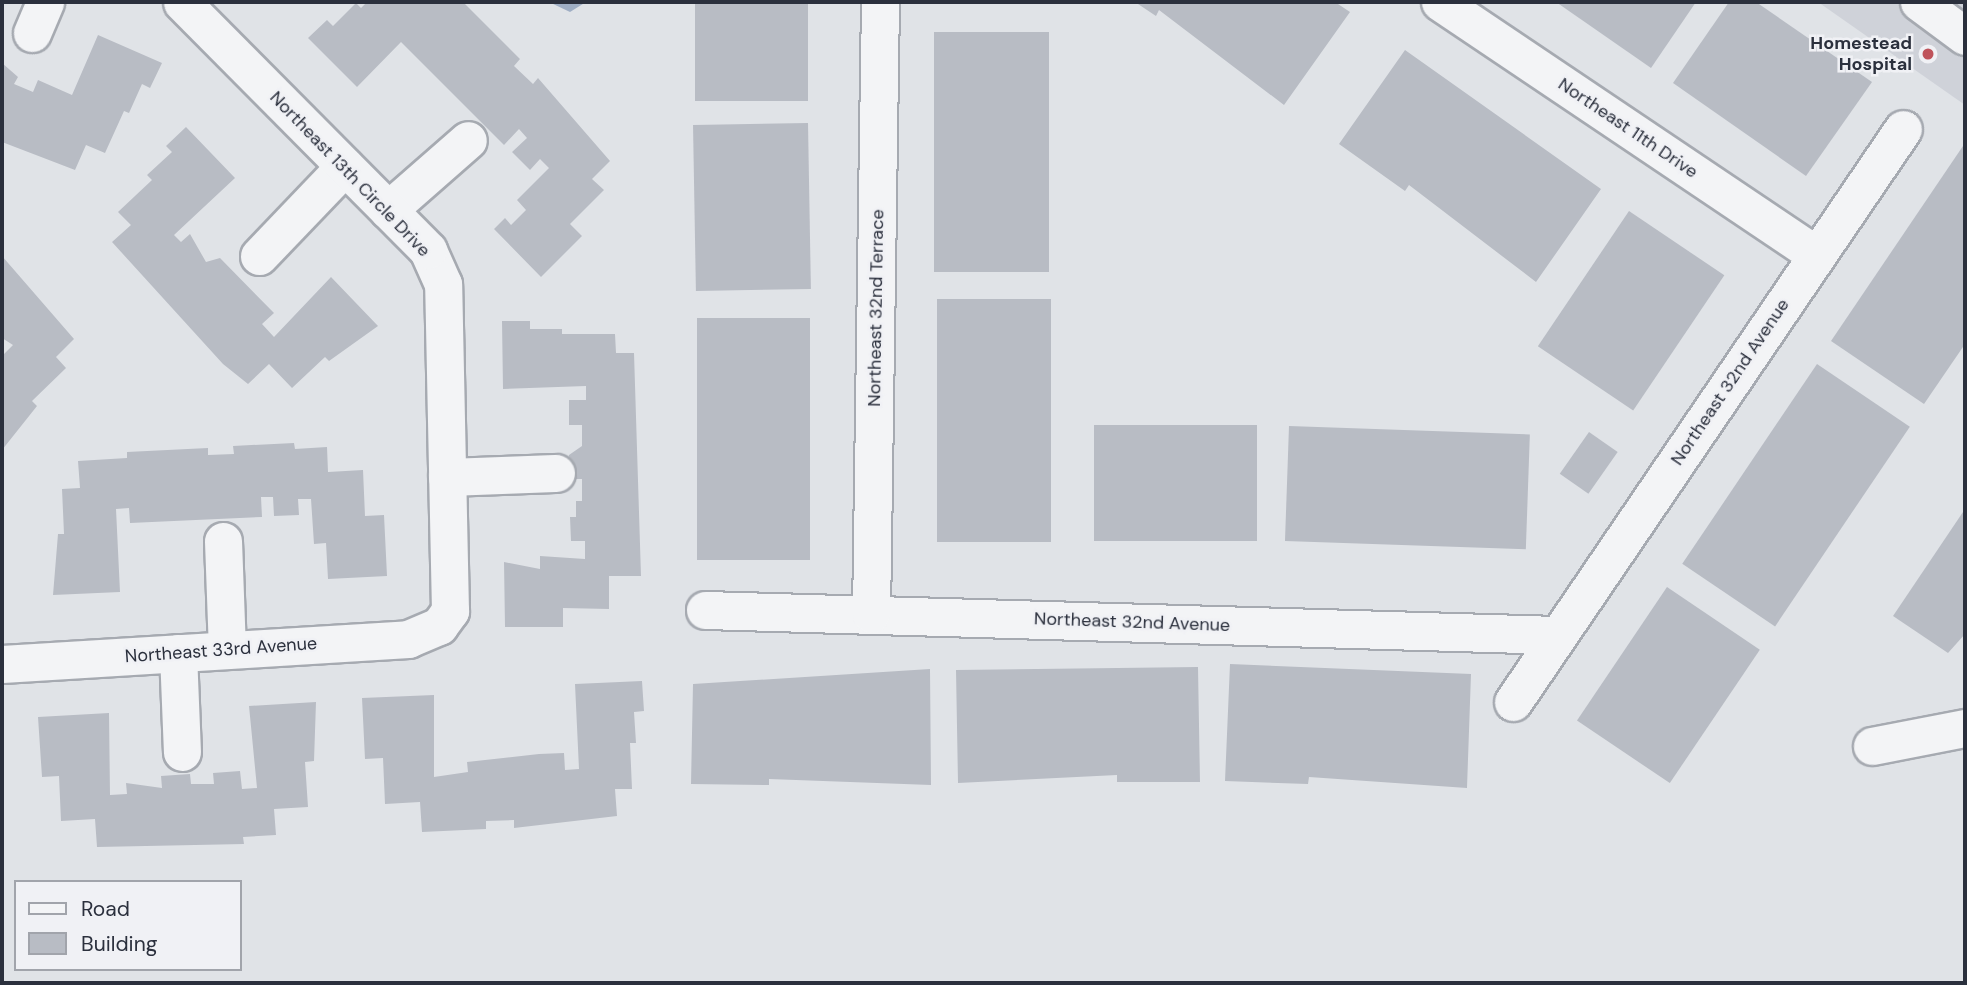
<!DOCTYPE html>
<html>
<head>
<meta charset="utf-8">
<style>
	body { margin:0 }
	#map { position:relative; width:1967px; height:985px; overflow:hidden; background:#e0e3e7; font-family:"DM Sans",sans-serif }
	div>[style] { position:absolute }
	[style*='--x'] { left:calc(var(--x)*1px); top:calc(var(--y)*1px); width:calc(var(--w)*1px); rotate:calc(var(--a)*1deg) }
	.built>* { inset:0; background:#cfd2d9 }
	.water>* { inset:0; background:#9faec4 }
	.building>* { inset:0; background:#b8bcc4; transform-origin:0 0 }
	.roads { filter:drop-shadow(2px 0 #a6aab1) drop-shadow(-2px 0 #a6aab1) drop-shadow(0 2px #a6aab1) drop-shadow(0 -2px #a6aab1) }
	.minor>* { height:37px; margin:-18.5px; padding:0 18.5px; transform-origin:18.5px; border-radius:18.5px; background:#f3f4f6 }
	.dots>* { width:19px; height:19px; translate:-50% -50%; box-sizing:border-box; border:4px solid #f0f1f5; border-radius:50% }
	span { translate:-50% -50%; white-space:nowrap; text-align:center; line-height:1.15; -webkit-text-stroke:5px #f0f1f5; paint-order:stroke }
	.poi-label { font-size:18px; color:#2b303d; font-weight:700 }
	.right { translate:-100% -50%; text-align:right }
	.street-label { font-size:18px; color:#2b303d }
	.frame { position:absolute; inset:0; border:4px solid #2b303d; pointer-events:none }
	.legend { position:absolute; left:14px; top:880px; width:228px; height:91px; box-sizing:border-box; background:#f0f1f5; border:2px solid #a1a4ab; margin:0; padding:9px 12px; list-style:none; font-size:21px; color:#2b303d }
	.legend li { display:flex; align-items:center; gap:14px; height:35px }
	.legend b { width:35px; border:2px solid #a1a4ab }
</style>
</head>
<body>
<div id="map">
	<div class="built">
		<div style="clip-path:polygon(1818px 2px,1965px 2px,1965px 105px)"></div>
	</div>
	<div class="water">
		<div style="clip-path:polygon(549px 2px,586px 2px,570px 12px)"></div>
	</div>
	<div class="building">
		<div style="clip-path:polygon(367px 2px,463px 2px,520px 59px,514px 66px,533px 84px,538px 78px,610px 161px,592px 179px,604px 190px,570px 224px,582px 236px,541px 277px,494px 229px,505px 218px,511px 225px,526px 210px,517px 200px,549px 168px,540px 159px,530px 170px,512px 152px,527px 138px,519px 129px,504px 145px,401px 42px,357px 87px,308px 38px,327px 20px,333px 26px,356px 3px,361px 8px)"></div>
		<div style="left:695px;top:2px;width:113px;height:99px"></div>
		<div style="clip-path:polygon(1135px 2px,1335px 2px,1350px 12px,1284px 105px,1159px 10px,1156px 16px)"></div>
		<div style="clip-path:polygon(1556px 2px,1696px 2px,1651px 68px)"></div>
		<div style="clip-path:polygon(1729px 2px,1756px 2px,1872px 82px,1806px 176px,1673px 83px)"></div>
		<div style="left:934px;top:32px;width:115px;height:240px"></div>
		<div style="clip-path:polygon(98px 35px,162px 63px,150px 88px,142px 84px,129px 113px,124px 111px,105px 153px,86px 145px,75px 170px,2px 142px,2px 63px,18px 77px,14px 84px,33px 92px,38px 80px,72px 95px)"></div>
		<div style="clip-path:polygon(1405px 50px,1601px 189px,1536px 282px,1409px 185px,1405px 191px,1339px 144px)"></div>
		<div style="left:808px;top:123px;width:166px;height:115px;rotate:89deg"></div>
		<div style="clip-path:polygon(186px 127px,235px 178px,174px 235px,181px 242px,190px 234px,206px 262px,220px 258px,274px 313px,262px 324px,274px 337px,331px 277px,378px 326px,329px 361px,325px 357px,292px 388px,269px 364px,248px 384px,223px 364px,112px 242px,131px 225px,118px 212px,152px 180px,147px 175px,172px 152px,166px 146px)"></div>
		<div style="clip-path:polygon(1965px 143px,1965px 344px,1924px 404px,1831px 341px)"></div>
		<div style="left:1629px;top:211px;width:115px;height:163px;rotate:34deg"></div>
		<div style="clip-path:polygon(2px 256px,74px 339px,56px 357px,66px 368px,32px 401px,37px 406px,2px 450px,2px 356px,13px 345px,2px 338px)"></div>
		<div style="left:937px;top:299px;width:114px;height:243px"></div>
		<div style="left:697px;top:318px;width:113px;height:242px"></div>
		<div style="clip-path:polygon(502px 321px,530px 321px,530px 329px,562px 329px,562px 334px,615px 334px,616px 353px,634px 353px,641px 576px,609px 576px,609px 609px,563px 608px,563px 627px,505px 627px,504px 562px,540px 569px,540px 556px,585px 559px,585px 541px,571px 541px,570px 517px,576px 517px,576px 501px,582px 501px,582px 479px,570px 479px,569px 455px,582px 446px,582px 425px,569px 425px,569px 400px,586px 400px,586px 386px,503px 389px)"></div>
		<div style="left:1817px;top:364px;width:112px;height:241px;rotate:34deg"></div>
		<div style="left:1094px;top:425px;width:163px;height:116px"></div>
		<div style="left:1289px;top:426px;width:241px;height:115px;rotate:2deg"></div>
		<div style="left:1589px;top:432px;width:35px;height:51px;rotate:35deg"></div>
		<div style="clip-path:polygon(294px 443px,295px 449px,327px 447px,328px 472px,363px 470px,365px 516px,384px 515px,387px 576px,328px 579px,326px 543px,314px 544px,311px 499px,298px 499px,299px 515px,274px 516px,273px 497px,261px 497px,262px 517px,130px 523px,129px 508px,116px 509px,120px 592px,53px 595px,58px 534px,64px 534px,62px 489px,80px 488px,78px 461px,127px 458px,127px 452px,208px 448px,208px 455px,234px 454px,233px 446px)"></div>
		<div style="clip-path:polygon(1965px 509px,1965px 634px,1948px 653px,1893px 616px)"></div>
		<div style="left:1667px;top:587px;width:112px;height:161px;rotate:34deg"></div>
		<div style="clip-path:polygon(1230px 664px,1471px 674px,1467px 788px,1309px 777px,1308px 784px,1225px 781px)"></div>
		<div style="clip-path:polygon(1198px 667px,1200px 782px,1117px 782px,1117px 775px,958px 783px,956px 670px)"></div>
		<div style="clip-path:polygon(930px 669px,931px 785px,769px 779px,769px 785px,691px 784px,693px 684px)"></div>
		<div style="clip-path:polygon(642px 681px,644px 711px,634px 712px,636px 743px,630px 743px,632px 789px,615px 789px,617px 816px,514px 828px,514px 820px,486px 821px,486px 829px,422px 832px,420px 802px,385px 804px,383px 758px,365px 759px,362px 698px,434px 695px,434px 777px,468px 772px,467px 762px,539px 754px,564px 753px,565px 770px,579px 769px,575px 684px)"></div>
		<div style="clip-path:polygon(316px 702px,314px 761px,305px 762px,308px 807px,274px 809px,276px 835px,243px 837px,244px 844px,97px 847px,95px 819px,61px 821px,59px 776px,42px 777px,38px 717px,109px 713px,110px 795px,127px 794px,126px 783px,162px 788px,161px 776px,190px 774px,191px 784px,214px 784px,213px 773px,240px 771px,242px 789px,257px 788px,249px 706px)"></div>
	</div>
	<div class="roads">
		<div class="minor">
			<div style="--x:1440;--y:2;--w:454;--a:33.9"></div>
			<div style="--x:1919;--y:2;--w:57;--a:36.5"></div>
			<div style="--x:32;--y:33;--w:34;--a:-67"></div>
			<div style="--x:388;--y:210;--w:106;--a:-41.2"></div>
			<div style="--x:259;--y:256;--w:124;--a:-46.3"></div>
			<div style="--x:447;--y:477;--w:109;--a:-2.1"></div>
			<div style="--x:223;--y:541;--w:109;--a:87.9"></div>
			<div style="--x:705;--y:610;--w:853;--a:1.68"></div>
			<div style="--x:871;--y:614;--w:612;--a:-89.16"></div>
			<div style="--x:178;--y:653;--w:99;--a:87.7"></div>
			<div style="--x:2;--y:664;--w:407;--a:-3.5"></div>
			<div style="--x:408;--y:639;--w:34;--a:-23"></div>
			<div style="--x:439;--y:626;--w:19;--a:-54"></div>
			<div style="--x:450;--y:611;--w:327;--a:-91.2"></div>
			<div style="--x:443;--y:284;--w:37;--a:-114"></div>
			<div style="--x:428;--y:250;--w:349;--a:-134.8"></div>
			<div style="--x:1513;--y:702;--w:693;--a:-55.76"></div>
			<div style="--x:1872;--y:746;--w:95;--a:-11"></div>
		</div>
	</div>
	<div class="dots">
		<div style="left:1928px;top:54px;background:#bf535b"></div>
	</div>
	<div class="poi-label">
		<span class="right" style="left:1912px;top:54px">Homestead<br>Hospital</span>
	</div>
	<div class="street-label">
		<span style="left:1628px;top:128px;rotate:34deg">Northeast 11th Drive</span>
		<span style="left:350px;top:174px;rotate:46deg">Northeast 13th Circle Drive</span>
		<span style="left:876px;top:308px;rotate:-89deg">Northeast 32nd Terrace</span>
		<span style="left:1730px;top:382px;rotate:-56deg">Northeast 32nd Avenue</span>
		<span style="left:1132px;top:622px;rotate:2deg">Northeast 32nd Avenue</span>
		<span style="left:221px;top:650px;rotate:-4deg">Northeast 33rd Avenue</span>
	</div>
	<div class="frame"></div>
	<ul class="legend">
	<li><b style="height:9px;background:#f3f4f6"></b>Road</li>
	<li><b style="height:19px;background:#b8bcc4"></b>Building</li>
	</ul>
</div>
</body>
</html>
